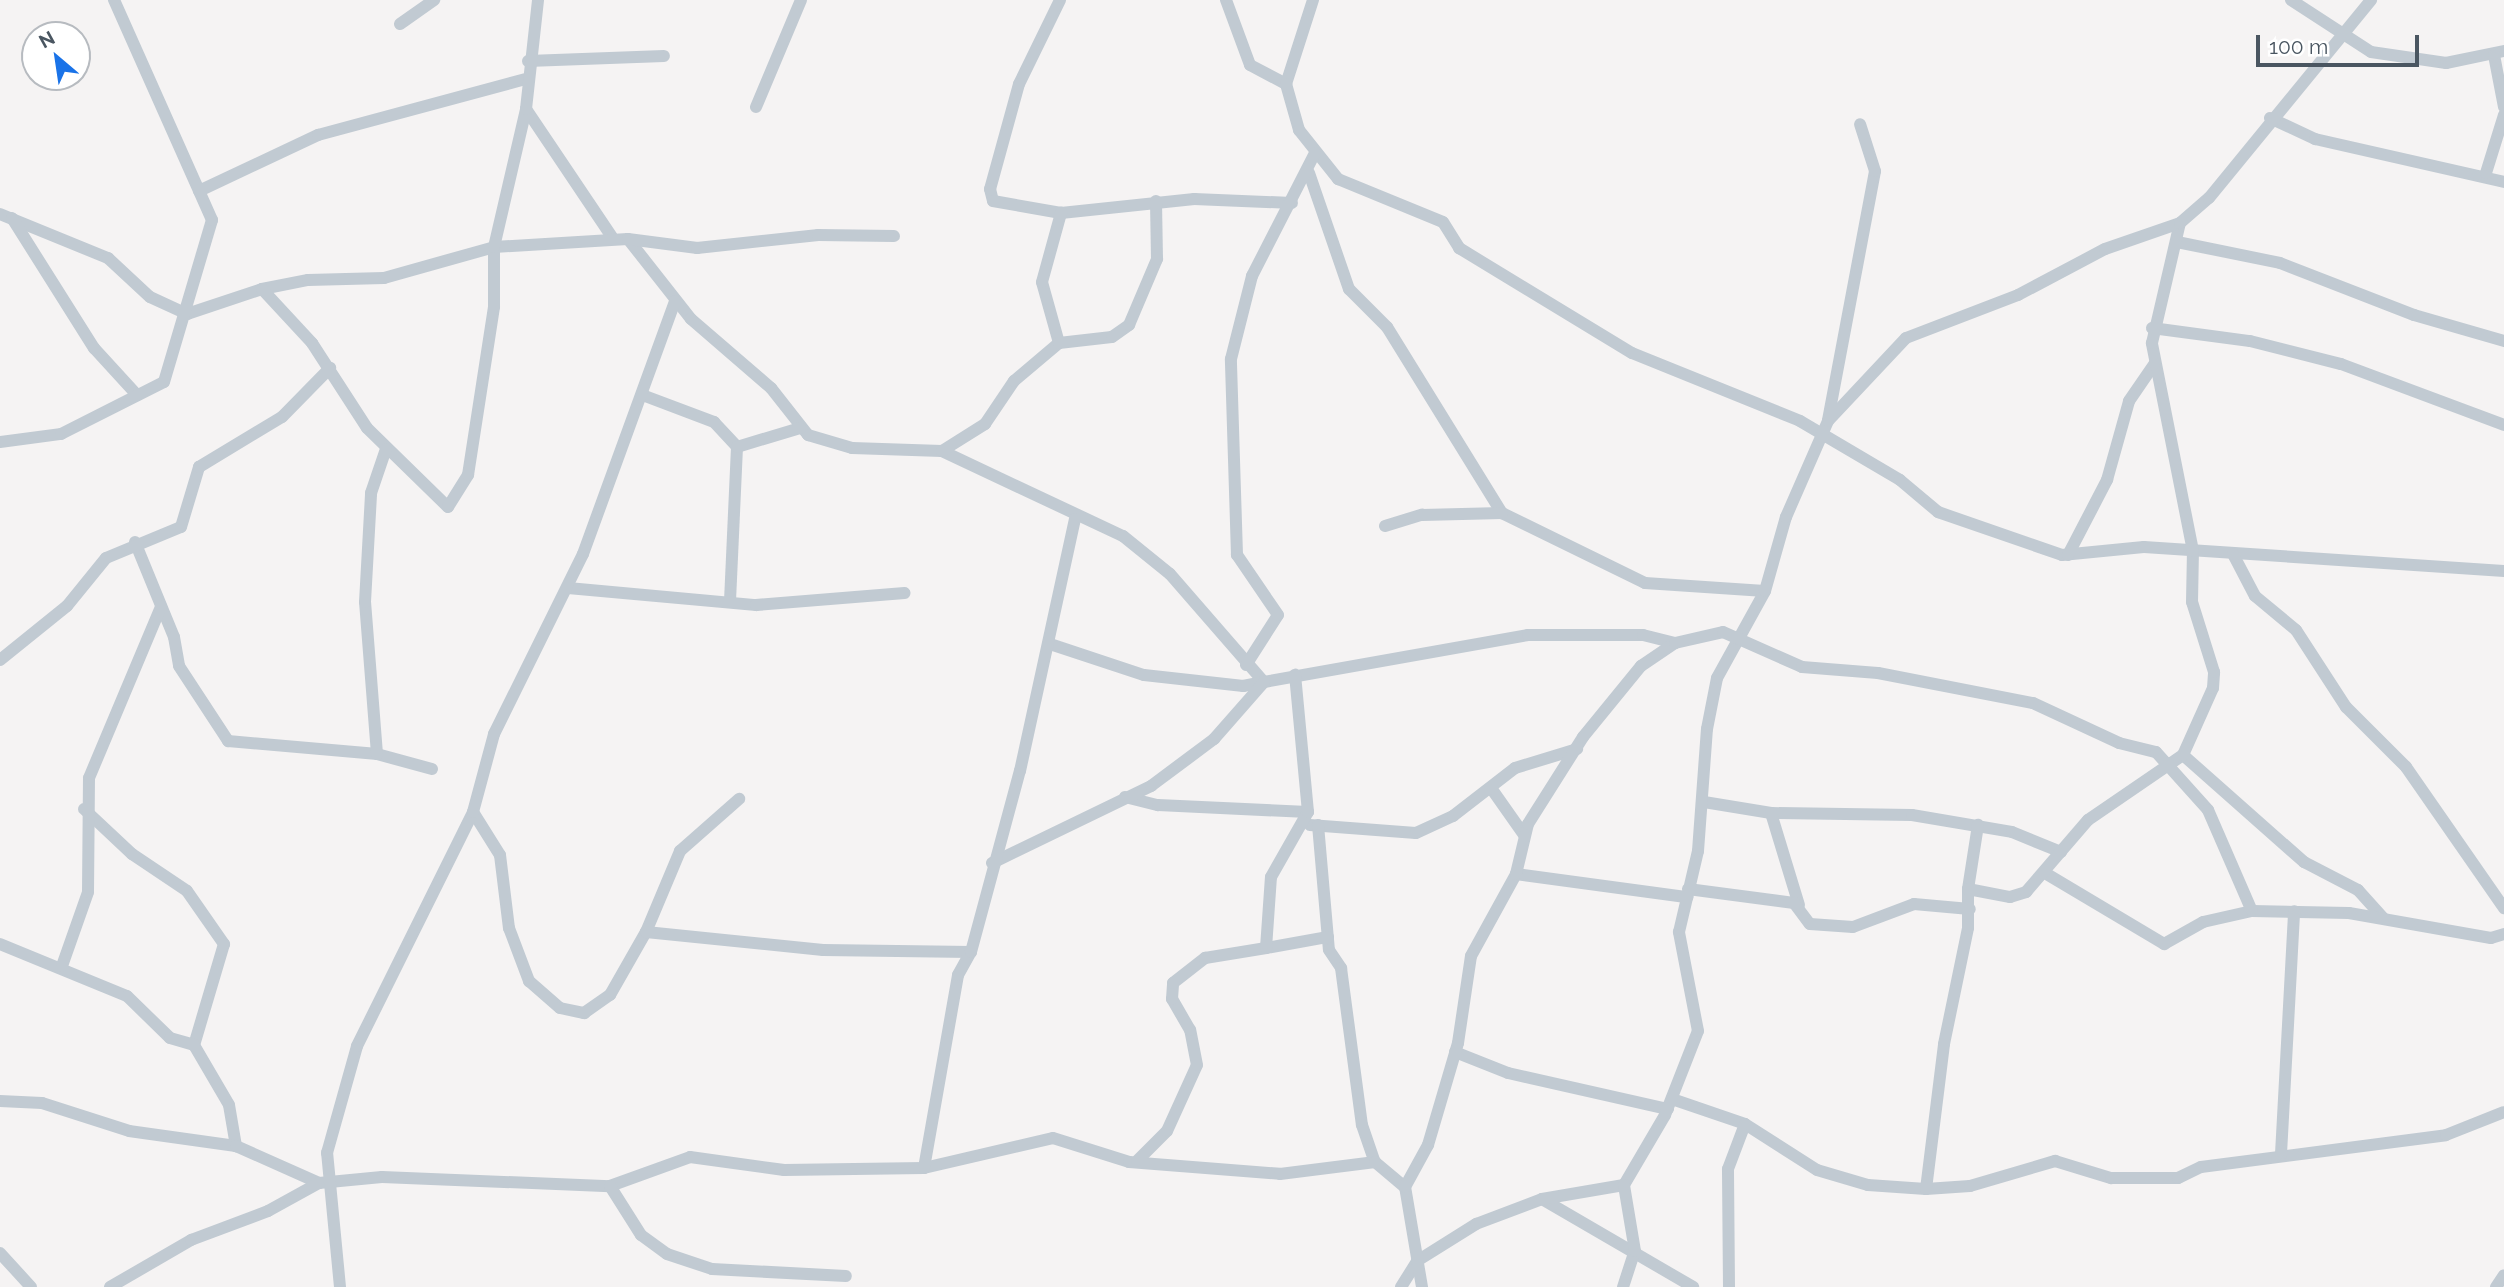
<!DOCTYPE html>
<html>
<head>
<meta charset="utf-8">
<style>
	body { margin:0 }
	#map { position:relative; width:2504px; height:1287px; overflow:hidden; background:#f5f3f3; font-family:Raleway,sans-serif }
	div>[style] { position:absolute }
	[style*='--x'] { left:calc(var(--x)*1px); top:calc(var(--y)*1px); width:calc(var(--w)*1px); rotate:calc(var(--a)*1deg) }
	.minor>* { height:12px; margin:-6px; padding:0 6px; transform-origin:6px; border-radius:6px; background:#c1cad2 }
	span { translate:-50% -50%; white-space:nowrap; text-align:center; line-height:1.15; -webkit-text-stroke:7px #fff; paint-order:stroke }
	.north { position:absolute; left:21px; top:21px; width:70px; height:70px; box-sizing:border-box; background:#fff; border:2px solid #b7bbc0; border-radius:50%; rotate:331deg; font-size:19px; font-weight:700; line-height:28px; text-align:center; color:#4a5661 }
	.north::after { content:''; display:block; margin:auto; width:24px; height:32px; background:#1a73e8; clip-path:polygon(50% 0,100% 100%,50% 72%,0 100%) }
	.scale { position:absolute; left:2256px; top:35px; width:163px; height:32px; box-sizing:border-box; border:4px solid #4a5661; border-top:0; padding-left:9px; font-size:21px; line-height:24px; white-space:nowrap; color:#4a5661; -webkit-text-stroke:5px #fff; paint-order:stroke }
</style>
</head>
<body>
<div id="map">
	<div class="minor">
		<div style="--x:1060;--y:0;--w:93;--a:116"></div>
		<div style="--x:1019;--y:84;--w:109;--a:105.4"></div>
		<div style="--x:990;--y:189;--w:12;--a:76"></div>
		<div style="--x:993;--y:201;--w:69;--a:10"></div>
		<div style="--x:1061;--y:213;--w:134;--a:-6"></div>
		<div style="--x:1194;--y:199;--w:98;--a:2.3"></div>
		<div style="--x:1226;--y:0;--w:69;--a:69.7"></div>
		<div style="--x:1250;--y:65;--w:41;--a:27.8"></div>
		<div style="--x:1313;--y:0;--w:88;--a:107.8"></div>
		<div style="--x:1286;--y:84;--w:48;--a:74.2"></div>
		<div style="--x:1299;--y:130;--w:63;--a:51.5"></div>
		<div style="--x:1338;--y:179;--w:113;--a:22.3"></div>
		<div style="--x:1443;--y:222;--w:31;--a:58"></div>
		<div style="--x:1459;--y:248;--w:202;--a:31.3"></div>
		<div style="--x:1632;--y:353;--w:181;--a:22"></div>
		<div style="--x:1800;--y:421;--w:116;--a:30.5"></div>
		<div style="--x:1900;--y:480;--w:50;--a:40.1"></div>
		<div style="--x:1938;--y:512;--w:131;--a:19.1"></div>
		<div style="--x:2062;--y:555;--w:82;--a:-5.6"></div>
		<div style="--x:2144;--y:547;--w:361;--a:3.8"></div>
		<div style="--x:2291;--y:0;--w:95;--a:33"></div>
		<div style="--x:2371;--y:52;--w:76;--a:8.3"></div>
		<div style="--x:2446;--y:63;--w:59;--a:-11.7"></div>
		<div style="--x:400;--y:24;--w:42;--a:-35.2"></div>
		<div style="--x:2494;--y:55;--w:53;--a:79.1"></div>
		<div style="--x:528;--y:61;--w:136;--a:-2.1"></div>
		<div style="--x:756;--y:107;--w:116;--a:-67.2"></div>
		<div style="--x:526;--y:109;--w:154;--a:56.1"></div>
		<div style="--x:2270;--y:118;--w:50;--a:25"></div>
		<div style="--x:2315;--y:139;--w:194;--a:12.8"></div>
		<div style="--x:1309;--y:173;--w:123;--a:71"></div>
		<div style="--x:1349;--y:289;--w:54;--a:45"></div>
		<div style="--x:1387;--y:327;--w:219;--a:58.3"></div>
		<div style="--x:1502;--y:513;--w:159;--a:26.1"></div>
		<div style="--x:1645;--y:583;--w:120;--a:3.8"></div>
		<div style="--x:2486;--y:173;--w:61;--a:-72.8"></div>
		<div style="--x:199;--y:191;--w:132;--a:-25.2"></div>
		<div style="--x:318;--y:135;--w:214;--a:-15.1"></div>
		<div style="--x:0;--y:214;--w:117;--a:22.2"></div>
		<div style="--x:108;--y:258;--w:57;--a:42.9"></div>
		<div style="--x:150;--y:297;--w:41;--a:24.7"></div>
		<div style="--x:187;--y:314;--w:79;--a:-18.4"></div>
		<div style="--x:262;--y:289;--w:47;--a:-11.1"></div>
		<div style="--x:308;--y:280;--w:76;--a:-1.5"></div>
		<div style="--x:384;--y:278;--w:114;--a:-15.7"></div>
		<div style="--x:494;--y:247;--w:134;--a:-3.4"></div>
		<div style="--x:628;--y:239;--w:102;--a:51.8"></div>
		<div style="--x:691;--y:319;--w:106;--a:40.8"></div>
		<div style="--x:771;--y:388;--w:60;--a:51.8"></div>
		<div style="--x:808;--y:435;--w:46;--a:16.5"></div>
		<div style="--x:852;--y:448;--w:90;--a:1.9"></div>
		<div style="--x:942;--y:451;--w:200;--a:25.2"></div>
		<div style="--x:1123;--y:536;--w:60;--a:39"></div>
		<div style="--x:1170;--y:574;--w:143;--a:49"></div>
		<div style="--x:1264;--y:682;--w:268;--a:-10.1"></div>
		<div style="--x:1528;--y:635;--w:115;--a:0"></div>
		<div style="--x:1643;--y:635;--w:33;--a:14"></div>
		<div style="--x:12;--y:218;--w:154;--a:57.8"></div>
		<div style="--x:94;--y:348;--w:64;--a:47.5"></div>
		<div style="--x:628;--y:239;--w:70;--a:7.4"></div>
		<div style="--x:697;--y:248;--w:122;--a:-6.1"></div>
		<div style="--x:818;--y:235;--w:76;--a:0.8"></div>
		<div style="--x:2177;--y:242;--w:105;--a:11.5"></div>
		<div style="--x:2280;--y:263;--w:144;--a:21.2"></div>
		<div style="--x:2414;--y:315;--w:94;--a:16.1"></div>
		<div style="--x:262;--y:289;--w:74;--a:47.2"></div>
		<div style="--x:312;--y:343;--w:101;--a:57.1"></div>
		<div style="--x:367;--y:428;--w:113;--a:44.3"></div>
		<div style="--x:448;--y:507;--w:38;--a:-58"></div>
		<div style="--x:468;--y:475;--w:170;--a:-81.2"></div>
		<div style="--x:494;--y:307;--w:60;--a:-90"></div>
		<div style="--x:494;--y:247;--w:142;--a:-76.9"></div>
		<div style="--x:526;--y:109;--w:110;--a:-83.7"></div>
		<div style="--x:2152;--y:328;--w:99;--a:7.6"></div>
		<div style="--x:2250;--y:341;--w:94;--a:14.2"></div>
		<div style="--x:2341;--y:364;--w:174;--a:20.5"></div>
		<div style="--x:1059;--y:343;--w:63;--a:-105.6"></div>
		<div style="--x:1042;--y:282;--w:72;--a:-74.6"></div>
		<div style="--x:645;--y:396;--w:74;--a:20.6"></div>
		<div style="--x:714;--y:422;--w:34;--a:47"></div>
		<div style="--x:737;--y:447;--w:155;--a:92.6"></div>
		<div style="--x:1828;--y:420;--w:253;--a:-79.3"></div>
		<div style="--x:1875;--y:171;--w:49;--a:-107.7"></div>
		<div style="--x:0;--y:442;--w:62;--a:-7.5"></div>
		<div style="--x:61;--y:434;--w:115;--a:-26.8"></div>
		<div style="--x:164;--y:382;--w:169;--a:-73.5"></div>
		<div style="--x:212;--y:220;--w:241;--a:-114"></div>
		<div style="--x:737;--y:447;--w:66;--a:-16.8"></div>
		<div style="--x:942;--y:451;--w:51;--a:-32.1"></div>
		<div style="--x:985;--y:424;--w:52;--a:-56"></div>
		<div style="--x:1014;--y:381;--w:59;--a:-40.2"></div>
		<div style="--x:1059;--y:343;--w:53;--a:-6.5"></div>
		<div style="--x:1112;--y:337;--w:21;--a:-35"></div>
		<div style="--x:1129;--y:325;--w:72;--a:-67"></div>
		<div style="--x:1157;--y:259;--w:58;--a:-91"></div>
		<div style="--x:1385;--y:526;--w:39;--a:-17"></div>
		<div style="--x:1422;--y:515;--w:80;--a:-1.4"></div>
		<div style="--x:135;--y:542;--w:103;--a:67.7"></div>
		<div style="--x:174;--y:637;--w:29;--a:80"></div>
		<div style="--x:179;--y:666;--w:90;--a:56.8"></div>
		<div style="--x:228;--y:741;--w:150;--a:5"></div>
		<div style="--x:377;--y:754;--w:57;--a:15.3"></div>
		<div style="--x:2233;--y:554;--w:47;--a:62.4"></div>
		<div style="--x:2255;--y:596;--w:53;--a:39.7"></div>
		<div style="--x:2296;--y:630;--w:92;--a:57"></div>
		<div style="--x:2346;--y:707;--w:85;--a:45"></div>
		<div style="--x:2406;--y:767;--w:172;--a:55.2"></div>
		<div style="--x:2068;--y:555;--w:85;--a:-62.5"></div>
		<div style="--x:2107;--y:480;--w:82;--a:-74.4"></div>
		<div style="--x:2129;--y:401;--w:46;--a:-55.6"></div>
		<div style="--x:568;--y:588;--w:189;--a:5.2"></div>
		<div style="--x:756;--y:605;--w:149;--a:-4.6"></div>
		<div style="--x:1050;--y:644;--w:99;--a:18.3"></div>
		<div style="--x:1144;--y:675;--w:100;--a:6.3"></div>
		<div style="--x:1243;--y:686;--w:21;--a:-11"></div>
		<div style="--x:0;--y:660;--w:86;--a:-38.9"></div>
		<div style="--x:67;--y:606;--w:62;--a:-50.9"></div>
		<div style="--x:106;--y:558;--w:81;--a:-22.5"></div>
		<div style="--x:181;--y:527;--w:63;--a:-73.3"></div>
		<div style="--x:199;--y:467;--w:97;--a:-31.1"></div>
		<div style="--x:282;--y:417;--w:69;--a:-45.6"></div>
		<div style="--x:1246;--y:665;--w:59;--a:-57.4"></div>
		<div style="--x:1278;--y:615;--w:73;--a:-124.3"></div>
		<div style="--x:1237;--y:555;--w:196;--a:-91.8"></div>
		<div style="--x:1231;--y:359;--w:86;--a:-75.8"></div>
		<div style="--x:1252;--y:276;--w:138;--a:-62.9"></div>
		<div style="--x:377;--y:754;--w:152;--a:-94.5"></div>
		<div style="--x:365;--y:602;--w:109;--a:-86.8"></div>
		<div style="--x:371;--y:493;--w:46;--a:-71.2"></div>
		<div style="--x:2183;--y:755;--w:162;--a:41.5"></div>
		<div style="--x:2304;--y:862;--w:61;--a:27.4"></div>
		<div style="--x:2358;--y:890;--w:38;--a:48"></div>
		<div style="--x:1491;--y:788;--w:57;--a:54.9"></div>
		<div style="--x:1125;--y:797;--w:34;--a:14"></div>
		<div style="--x:1158;--y:805;--w:150;--a:2.7"></div>
		<div style="--x:1704;--y:802;--w:68;--a:9.3"></div>
		<div style="--x:1771;--y:813;--w:141;--a:0.8"></div>
		<div style="--x:1912;--y:815;--w:101;--a:9.6"></div>
		<div style="--x:2012;--y:832;--w:53;--a:22.2"></div>
		<div style="--x:84;--y:809;--w:66;--a:43.2"></div>
		<div style="--x:132;--y:854;--w:66;--a:33.9"></div>
		<div style="--x:187;--y:891;--w:65;--a:55.1"></div>
		<div style="--x:224;--y:944;--w:105;--a:106.5"></div>
		<div style="--x:194;--y:1045;--w:69;--a:59.7"></div>
		<div style="--x:229;--y:1105;--w:42;--a:80.3"></div>
		<div style="--x:473;--y:812;--w:51;--a:57.9"></div>
		<div style="--x:500;--y:855;--w:74;--a:83"></div>
		<div style="--x:509;--y:928;--w:57;--a:69.3"></div>
		<div style="--x:529;--y:981;--w:41;--a:41.1"></div>
		<div style="--x:560;--y:1008;--w:25;--a:12"></div>
		<div style="--x:584;--y:1013;--w:32;--a:-35"></div>
		<div style="--x:610;--y:995;--w:73;--a:-60.3"></div>
		<div style="--x:646;--y:932;--w:88;--a:-67.2"></div>
		<div style="--x:680;--y:851;--w:79;--a:-41.4"></div>
		<div style="--x:1771;--y:813;--w:96;--a:73.1"></div>
		<div style="--x:1310;--y:825;--w:106;--a:4.3"></div>
		<div style="--x:1416;--y:833;--w:41;--a:-24.7"></div>
		<div style="--x:1453;--y:816;--w:78;--a:-37.7"></div>
		<div style="--x:1515;--y:768;--w:65;--a:-17"></div>
		<div style="--x:1318;--y:825;--w:125;--a:85"></div>
		<div style="--x:1329;--y:950;--w:22;--a:56"></div>
		<div style="--x:1341;--y:968;--w:158;--a:82.4"></div>
		<div style="--x:1362;--y:1125;--w:39;--a:71"></div>
		<div style="--x:992;--y:863;--w:177;--a:-25.8"></div>
		<div style="--x:1151;--y:786;--w:79;--a:-36.7"></div>
		<div style="--x:1214;--y:739;--w:76;--a:-48.7"></div>
		<div style="--x:2045;--y:873;--w:139;--a:30.8"></div>
		<div style="--x:2164;--y:944;--w:45;--a:-29.4"></div>
		<div style="--x:2203;--y:922;--w:50;--a:-12.7"></div>
		<div style="--x:2252;--y:911;--w:97;--a:1.2"></div>
		<div style="--x:2349;--y:913;--w:144;--a:10"></div>
		<div style="--x:2491;--y:938;--w:14;--a:-17"></div>
		<div style="--x:1516;--y:874;--w:173;--a:7.7"></div>
		<div style="--x:1688;--y:889;--w:107;--a:7.5"></div>
		<div style="--x:1794;--y:903;--w:26;--a:53"></div>
		<div style="--x:1810;--y:924;--w:43;--a:4"></div>
		<div style="--x:1853;--y:927;--w:65;--a:-20.7"></div>
		<div style="--x:1914;--y:904;--w:56;--a:5.1"></div>
		<div style="--x:1968;--y:889;--w:65;--a:-81.1"></div>
		<div style="--x:646;--y:932;--w:178;--a:5.8"></div>
		<div style="--x:823;--y:950;--w:148;--a:0.8"></div>
		<div style="--x:0;--y:944;--w:137;--a:22.3"></div>
		<div style="--x:127;--y:996;--w:60;--a:44.3"></div>
		<div style="--x:170;--y:1038;--w:25;--a:16"></div>
		<div style="--x:1266;--y:948;--w:63;--a:-10.1"></div>
		<div style="--x:62;--y:966;--w:78;--a:-70.6"></div>
		<div style="--x:88;--y:892;--w:114;--a:-89.5"></div>
		<div style="--x:89;--y:778;--w:186;--a:-67.2"></div>
		<div style="--x:1455;--y:1052;--w:57;--a:21.6"></div>
		<div style="--x:1508;--y:1073;--w:164;--a:12.7"></div>
		<div style="--x:1672;--y:1099;--w:77;--a:18.9"></div>
		<div style="--x:1745;--y:1124;--w:85;--a:32.6"></div>
		<div style="--x:1817;--y:1170;--w:53;--a:16.4"></div>
		<div style="--x:1868;--y:1185;--w:58;--a:3.9"></div>
		<div style="--x:1926;--y:1189;--w:44;--a:-3.9"></div>
		<div style="--x:1970;--y:1186;--w:89;--a:-16.4"></div>
		<div style="--x:2055;--y:1161;--w:59;--a:16.9"></div>
		<div style="--x:2111;--y:1178;--w:67;--a:0"></div>
		<div style="--x:2178;--y:1178;--w:25;--a:-26"></div>
		<div style="--x:2201;--y:1167;--w:247;--a:-7.4"></div>
		<div style="--x:2446;--y:1135;--w:62;--a:-21.6"></div>
		<div style="--x:0;--y:1101;--w:42;--a:2.7"></div>
		<div style="--x:42;--y:1103;--w:91;--a:17.8"></div>
		<div style="--x:129;--y:1131;--w:108;--a:8"></div>
		<div style="--x:236;--y:1146;--w:91;--a:24"></div>
		<div style="--x:319;--y:1183;--w:63;--a:-5.4"></div>
		<div style="--x:382;--y:1177;--w:228;--a:2.3"></div>
		<div style="--x:610;--y:1186;--w:85;--a:-19.9"></div>
		<div style="--x:690;--y:1157;--w:95;--a:7.9"></div>
		<div style="--x:784;--y:1170;--w:140;--a:-0.8"></div>
		<div style="--x:924;--y:1168;--w:132;--a:-13.1"></div>
		<div style="--x:1053;--y:1138;--w:80;--a:17.5"></div>
		<div style="--x:1129;--y:1162;--w:151;--a:4.5"></div>
		<div style="--x:1280;--y:1174;--w:96;--a:-7.2"></div>
		<div style="--x:1375;--y:1162;--w:39;--a:40"></div>
		<div style="--x:2281;--y:1154;--w:243;--a:-86.9"></div>
		<div style="--x:1137;--y:1161;--w:42;--a:-45"></div>
		<div style="--x:1167;--y:1131;--w:72;--a:-65.6"></div>
		<div style="--x:1197;--y:1065;--w:36;--a:-101"></div>
		<div style="--x:1190;--y:1030;--w:36;--a:-120"></div>
		<div style="--x:1172;--y:999;--w:16;--a:-86"></div>
		<div style="--x:1173;--y:983;--w:41;--a:-38"></div>
		<div style="--x:1205;--y:958;--w:62;--a:-9.3"></div>
		<div style="--x:1266;--y:948;--w:71;--a:-86"></div>
		<div style="--x:1271;--y:877;--w:75;--a:-60.4"></div>
		<div style="--x:1308;--y:812;--w:138;--a:-95.4"></div>
		<div style="--x:924;--y:1168;--w:196;--a:-80"></div>
		<div style="--x:958;--y:975;--w:26;--a:-61"></div>
		<div style="--x:971;--y:952;--w:188;--a:-74.9"></div>
		<div style="--x:1020;--y:771;--w:258;--a:-77.7"></div>
		<div style="--x:610;--y:1186;--w:58;--a:57.7"></div>
		<div style="--x:641;--y:1235;--w:32;--a:36"></div>
		<div style="--x:667;--y:1254;--w:47;--a:18.4"></div>
		<div style="--x:712;--y:1269;--w:134;--a:3"></div>
		<div style="--x:1926;--y:1189;--w:146;--a:-82.9"></div>
		<div style="--x:1944;--y:1044;--w:118;--a:-78.3"></div>
		<div style="--x:1968;--y:928;--w:39;--a:-90"></div>
		<div style="--x:1968;--y:889;--w:43;--a:10.8"></div>
		<div style="--x:2010;--y:897;--w:17;--a:-17"></div>
		<div style="--x:2026;--y:892;--w:95;--a:-49.3"></div>
		<div style="--x:2088;--y:820;--w:115;--a:-34.4"></div>
		<div style="--x:2183;--y:755;--w:73;--a:-65.9"></div>
		<div style="--x:2213;--y:688;--w:16;--a:-86"></div>
		<div style="--x:2214;--y:672;--w:73;--a:-107.4"></div>
		<div style="--x:2192;--y:602;--w:51;--a:-88.9"></div>
		<div style="--x:2193;--y:551;--w:212;--a:-101.2"></div>
		<div style="--x:2152;--y:343;--w:123;--a:-76.9"></div>
		<div style="--x:1542;--y:1199;--w:175;--a:30.2"></div>
		<div style="--x:0;--y:1253;--w:46;--a:47.6"></div>
		<div style="--x:110;--y:1287;--w:94;--a:-30.1"></div>
		<div style="--x:191;--y:1240;--w:82;--a:-20.6"></div>
		<div style="--x:268;--y:1211;--w:58;--a:-28.8"></div>
		<div style="--x:340;--y:1287;--w:135;--a:-95.5"></div>
		<div style="--x:327;--y:1153;--w:111;--a:-74.3"></div>
		<div style="--x:357;--y:1046;--w:261;--a:-63.6"></div>
		<div style="--x:473;--y:812;--w:81;--a:-74.9"></div>
		<div style="--x:494;--y:734;--w:201;--a:-63.7"></div>
		<div style="--x:583;--y:554;--w:269;--a:-70"></div>
		<div style="--x:1401;--y:1287;--w:31;--a:-58"></div>
		<div style="--x:1417;--y:1261;--w:70;--a:-32.1"></div>
		<div style="--x:1476;--y:1224;--w:71;--a:-20.7"></div>
		<div style="--x:1542;--y:1199;--w:83;--a:-9.7"></div>
		<div style="--x:1624;--y:1185;--w:81;--a:-59.6"></div>
		<div style="--x:1665;--y:1115;--w:90;--a:-68.6"></div>
		<div style="--x:1698;--y:1031;--w:101;--a:-100.9"></div>
		<div style="--x:1679;--y:932;--w:83;--a:-76.8"></div>
		<div style="--x:1698;--y:851;--w:122;--a:-85.8"></div>
		<div style="--x:1707;--y:729;--w:52;--a:-78.9"></div>
		<div style="--x:1717;--y:678;--w:99;--a:-61.1"></div>
		<div style="--x:1765;--y:591;--w:77;--a:-74.2"></div>
		<div style="--x:1786;--y:517;--w:105;--a:-66.4"></div>
		<div style="--x:1828;--y:421;--w:114;--a:-46.8"></div>
		<div style="--x:1906;--y:338;--w:120;--a:-21"></div>
		<div style="--x:2018;--y:295;--w:98;--a:-27.9"></div>
		<div style="--x:2105;--y:249;--w:79;--a:-19.1"></div>
		<div style="--x:2180;--y:223;--w:38;--a:-41"></div>
		<div style="--x:2209;--y:198;--w:256;--a:-50.7"></div>
		<div style="--x:1422;--y:1287;--w:101;--a:-99.6"></div>
		<div style="--x:1405;--y:1187;--w:48;--a:-61.3"></div>
		<div style="--x:1428;--y:1145;--w:106;--a:-73.6"></div>
		<div style="--x:1458;--y:1043;--w:88;--a:-81.5"></div>
		<div style="--x:1471;--y:956;--w:94;--a:-61.2"></div>
		<div style="--x:1516;--y:874;--w:51;--a:-76.5"></div>
		<div style="--x:1528;--y:824;--w:103;--a:-57.7"></div>
		<div style="--x:1583;--y:737;--w:92;--a:-50.8"></div>
		<div style="--x:1641;--y:666;--w:41;--a:-34.1"></div>
		<div style="--x:1675;--y:643;--w:49;--a:-12.9"></div>
		<div style="--x:1723;--y:632;--w:86;--a:23.9"></div>
		<div style="--x:1802;--y:667;--w:76;--a:4.5"></div>
		<div style="--x:1878;--y:673;--w:158;--a:11"></div>
		<div style="--x:2033;--y:703;--w:95;--a:24.9"></div>
		<div style="--x:2119;--y:743;--w:38;--a:14"></div>
		<div style="--x:2156;--y:752;--w:78;--a:48.1"></div>
		<div style="--x:2208;--y:810;--w:110;--a:66.5"></div>
		<div style="--x:1623;--y:1287;--w:38;--a:-72"></div>
		<div style="--x:1635;--y:1251;--w:67;--a:-99.5"></div>
		<div style="--x:1729;--y:1287;--w:118;--a:-90.5"></div>
		<div style="--x:1728;--y:1169;--w:48;--a:-69.3"></div>
		<div style="--x:2496;--y:1287;--w:14;--a:-56"></div>
	</div>
	<div class="north">N</div>
	<div class="scale">100 m</div>
</div>
</body>
</html>
